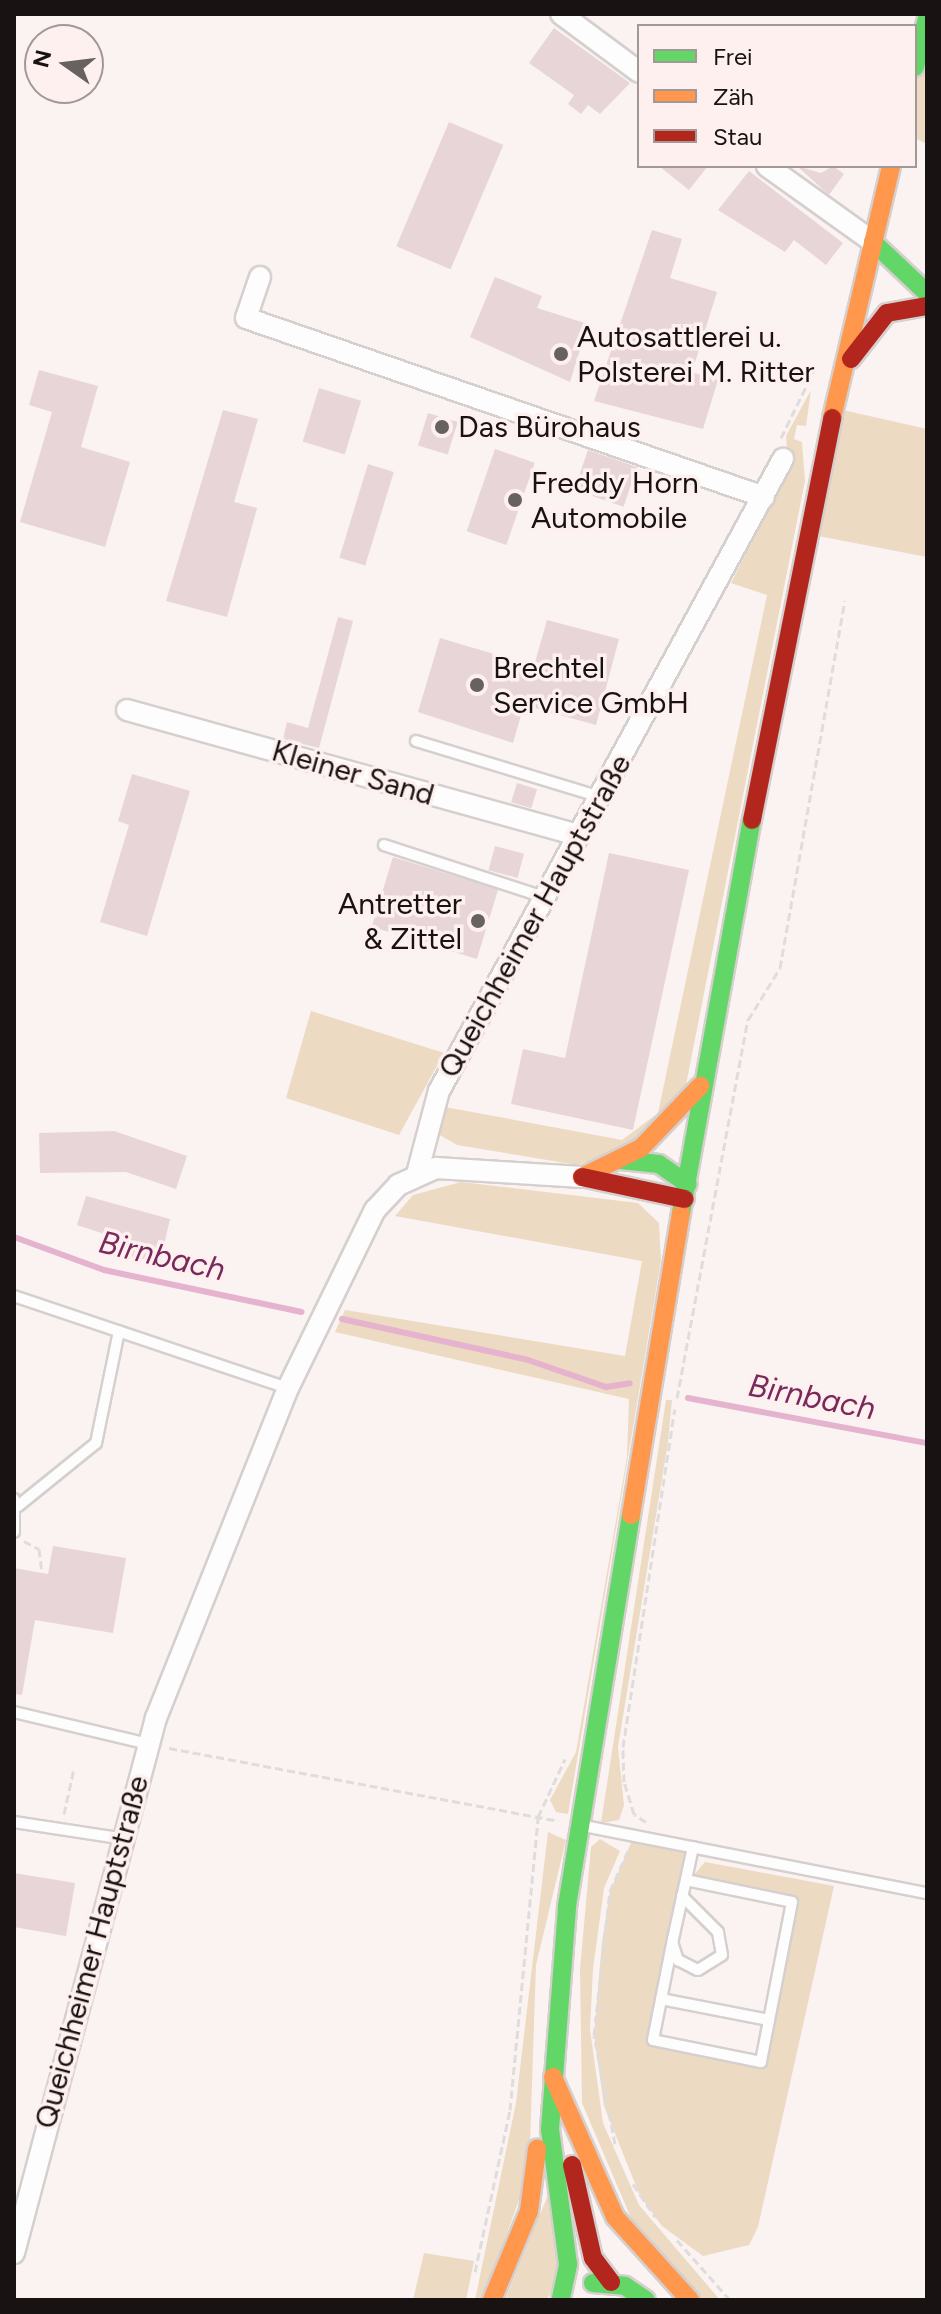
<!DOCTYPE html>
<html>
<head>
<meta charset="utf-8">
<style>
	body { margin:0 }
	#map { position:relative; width:941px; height:2314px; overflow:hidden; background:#faf3f2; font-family:Figtree,sans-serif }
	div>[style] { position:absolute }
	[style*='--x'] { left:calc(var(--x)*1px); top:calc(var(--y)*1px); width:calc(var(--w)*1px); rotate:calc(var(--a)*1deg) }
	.green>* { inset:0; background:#eddac2 }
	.stream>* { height:6px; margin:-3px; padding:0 3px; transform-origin:3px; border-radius:3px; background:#e6b3ce }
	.building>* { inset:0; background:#e8d5d8; transform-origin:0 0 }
	.path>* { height:3px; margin-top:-1.5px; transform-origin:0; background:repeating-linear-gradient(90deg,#dfdcdc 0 8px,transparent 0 12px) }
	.roads { filter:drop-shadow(2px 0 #d5cfce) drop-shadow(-2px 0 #d5cfce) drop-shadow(0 2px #d5cfce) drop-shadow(0 -2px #d5cfce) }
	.lane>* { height:10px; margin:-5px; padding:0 5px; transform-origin:5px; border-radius:5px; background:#fefdfd }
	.street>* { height:20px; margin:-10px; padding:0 10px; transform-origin:10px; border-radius:10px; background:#fefdfd }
	.fast>* { height:18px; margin:-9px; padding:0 9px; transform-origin:9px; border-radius:9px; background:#63d668 }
	.slow>* { height:18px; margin:-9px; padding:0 9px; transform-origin:9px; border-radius:9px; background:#ff974d }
	.jam>* { height:18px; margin:-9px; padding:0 9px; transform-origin:9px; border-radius:9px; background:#b3261e }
	.dots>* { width:22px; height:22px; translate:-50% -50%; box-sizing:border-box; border:4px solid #fef0ee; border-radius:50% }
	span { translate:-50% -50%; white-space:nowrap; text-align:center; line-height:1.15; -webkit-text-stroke:7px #fef0ee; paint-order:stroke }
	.poi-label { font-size:30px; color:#181312 }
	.left { translate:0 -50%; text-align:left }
	.right { translate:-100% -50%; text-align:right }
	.street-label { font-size:30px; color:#181312 }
	.water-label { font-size:32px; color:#7a295c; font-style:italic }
	.frame { position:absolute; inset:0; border:16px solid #181312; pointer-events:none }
	.legend { position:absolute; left:637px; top:24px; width:280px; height:144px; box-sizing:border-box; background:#fef0ee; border:2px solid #a29896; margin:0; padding:10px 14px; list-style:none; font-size:24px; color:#181312 }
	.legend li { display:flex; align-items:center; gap:16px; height:40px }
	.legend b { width:40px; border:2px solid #a29896 }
	.north { position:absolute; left:24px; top:24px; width:80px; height:80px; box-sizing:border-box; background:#fef0ee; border:2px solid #a29896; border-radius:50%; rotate:284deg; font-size:22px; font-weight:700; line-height:32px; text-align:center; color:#181312 }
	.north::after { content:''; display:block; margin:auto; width:28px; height:36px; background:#676160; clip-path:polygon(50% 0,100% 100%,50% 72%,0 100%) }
</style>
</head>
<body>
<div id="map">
	<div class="green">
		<div style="clip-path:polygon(927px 19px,927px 144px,915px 138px,915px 69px)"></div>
		<div style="clip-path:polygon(811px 390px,806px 426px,797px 425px,794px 439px,802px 442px,805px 481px,682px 1105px,637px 1145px,577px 1165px,457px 1145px,433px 1131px,445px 1107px,622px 1140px,658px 1113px,767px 595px,731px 583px,789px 469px,786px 436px)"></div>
		<div style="clip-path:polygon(834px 408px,927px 429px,927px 557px,808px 534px)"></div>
		<div style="clip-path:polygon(311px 1011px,444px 1053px,399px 1135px,286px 1098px)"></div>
		<div style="clip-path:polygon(461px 1182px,638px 1203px,659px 1223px,661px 1261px,568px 1814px,556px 1812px,550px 1800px,576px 1752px,627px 1457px,629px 1399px,335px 1332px,345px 1310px,625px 1356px,642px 1261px,395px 1216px,413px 1195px)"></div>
		<div style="clip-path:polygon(666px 1400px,672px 1400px,668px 1442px,618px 1747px,624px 1805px,619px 1820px,601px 1823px)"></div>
		<div style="clip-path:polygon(548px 1832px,566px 1840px,536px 1965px,529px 2172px,483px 2300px,475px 2300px,516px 2103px)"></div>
		<div style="clip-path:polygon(634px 1836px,693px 1847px,687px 1875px,681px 1874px,647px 2044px,764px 2067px,798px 1897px,693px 1876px,705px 1862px,834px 1886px,758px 2227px,749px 2245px,703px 2256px,662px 2226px,640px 2196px,604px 2106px,594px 2035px,602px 1942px,610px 1891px)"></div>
		<div style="clip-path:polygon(600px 1839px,620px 1851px,604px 1888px,593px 1969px,590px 2029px,603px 2123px,639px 2205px,720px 2300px,703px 2300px,634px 2225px,582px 2103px,580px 1969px,591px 1847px)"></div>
		<div style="clip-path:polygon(548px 2195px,563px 2266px,547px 2300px,505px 2300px)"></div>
		<div style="clip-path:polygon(424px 2253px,474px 2261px,466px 2300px,413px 2300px)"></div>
	</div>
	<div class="stream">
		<div style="--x:14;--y:1237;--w:96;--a:20.1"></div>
		<div style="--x:104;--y:1270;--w:202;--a:12"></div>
		<div style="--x:342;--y:1319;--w:190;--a:12.4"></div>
		<div style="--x:528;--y:1360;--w:83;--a:19.1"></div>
		<div style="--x:606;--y:1387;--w:24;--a:-9"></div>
		<div style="--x:688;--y:1398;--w:243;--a:10.7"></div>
	</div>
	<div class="building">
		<div style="clip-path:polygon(554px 28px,630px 83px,600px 114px,588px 105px,581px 114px,568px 104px,574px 95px,529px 63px)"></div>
		<div style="left:449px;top:122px;width:59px;height:135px;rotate:23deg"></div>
		<div style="clip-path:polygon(659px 166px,708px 166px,689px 190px)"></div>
		<div style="clip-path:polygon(797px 166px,821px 173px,833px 166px,844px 174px,829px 195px)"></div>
		<div style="clip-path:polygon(749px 171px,843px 243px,826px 265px,794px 240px,785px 252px,718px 210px)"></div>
		<div style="clip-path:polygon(652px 230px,682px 239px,670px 278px,717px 292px,692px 372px,718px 380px,703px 429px,594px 401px)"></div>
		<div style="clip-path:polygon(495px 277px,542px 296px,537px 308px,588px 324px,570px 382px,470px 337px)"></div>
		<div style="clip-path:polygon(39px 370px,98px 386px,81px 447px,130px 462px,105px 547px,20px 522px,52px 412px,29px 405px)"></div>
		<div style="left:319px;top:388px;width:44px;height:56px;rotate:17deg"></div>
		<div style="clip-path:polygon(223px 410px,258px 419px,234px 502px,257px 508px,227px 617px,166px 601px)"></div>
		<div style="left:428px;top:413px;width:31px;height:34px;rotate:17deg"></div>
		<div style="left:495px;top:449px;width:42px;height:87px;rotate:19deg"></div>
		<div style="left:588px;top:450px;width:52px;height:42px;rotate:19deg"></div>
		<div style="left:368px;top:464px;width:27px;height:98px;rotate:17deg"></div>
		<div style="clip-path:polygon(338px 617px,353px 621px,319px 748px,283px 739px,287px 722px,308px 728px)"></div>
		<div style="clip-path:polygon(547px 620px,619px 639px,596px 725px,524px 705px,513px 743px,418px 712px,440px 638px,534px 666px)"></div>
		<div style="clip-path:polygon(132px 774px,190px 791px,147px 936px,100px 922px,129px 825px,118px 821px)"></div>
		<div style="left:517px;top:783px;width:21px;height:20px;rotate:17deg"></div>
		<div style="left:495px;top:846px;width:30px;height:25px;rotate:15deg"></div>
		<div style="clip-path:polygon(609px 853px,689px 870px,633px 1130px,511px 1104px,523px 1049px,565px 1058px)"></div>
		<div style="left:393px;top:857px;width:110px;height:73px;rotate:17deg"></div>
		<div style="clip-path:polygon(114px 1131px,187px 1156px,176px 1189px,126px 1172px,40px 1173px,39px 1133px)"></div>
		<div style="clip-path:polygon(86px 1196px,170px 1219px,160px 1263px,126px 1255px,129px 1242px,77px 1225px)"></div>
		<div style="clip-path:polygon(53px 1546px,126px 1558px,113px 1633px,35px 1620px,22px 1695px,14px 1694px,14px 1568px,48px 1574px)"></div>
		<div style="clip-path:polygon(14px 1873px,75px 1883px,66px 1936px,14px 1927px)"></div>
	</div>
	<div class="path">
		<div style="--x:781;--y:438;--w:80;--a:-64.1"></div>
		<div style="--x:677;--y:1398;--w:385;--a:-79.4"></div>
		<div style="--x:748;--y:1020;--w:61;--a:-58.4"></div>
		<div style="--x:780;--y:968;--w:373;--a:-80"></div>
		<div style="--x:24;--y:1541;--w:17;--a:28"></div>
		<div style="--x:39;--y:1549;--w:23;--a:83"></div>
		<div style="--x:169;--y:1748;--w:396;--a:10.6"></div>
		<div style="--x:64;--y:1814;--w:47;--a:-77.7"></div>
		<div style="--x:646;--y:1822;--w:14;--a:-146"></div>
		<div style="--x:634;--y:1814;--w:34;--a:-107"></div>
		<div style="--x:624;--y:1782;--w:35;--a:-92"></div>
		<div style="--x:623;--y:1747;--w:342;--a:-81.3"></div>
		<div style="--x:615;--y:2144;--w:111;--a:-100.9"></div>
		<div style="--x:594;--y:2035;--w:145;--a:-83.7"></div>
		<div style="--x:610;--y:1891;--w:44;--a:-65.8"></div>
		<div style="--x:633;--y:2184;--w:40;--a:56"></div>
		<div style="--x:677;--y:2240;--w:80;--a:48.5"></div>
		<div style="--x:475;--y:2272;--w:166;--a:-77.8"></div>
		<div style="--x:510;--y:2110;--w:294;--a:-84.5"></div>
		<div style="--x:538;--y:1817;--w:64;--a:-65"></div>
	</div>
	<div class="roads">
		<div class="lane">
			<div style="--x:416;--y:741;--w:192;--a:16.9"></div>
			<div style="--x:384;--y:845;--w:168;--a:18"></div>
			<div style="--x:14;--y:1296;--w:289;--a:18.6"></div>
			<div style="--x:14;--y:1499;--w:33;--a:90"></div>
			<div style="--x:18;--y:1506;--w:100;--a:-38.9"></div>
			<div style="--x:96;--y:1443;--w:114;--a:-78.4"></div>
			<div style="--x:14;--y:1712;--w:138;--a:13.4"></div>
			<div style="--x:14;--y:1822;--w:106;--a:8.7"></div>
			<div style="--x:584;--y:1826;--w:349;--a:11.1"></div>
			<div style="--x:686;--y:1880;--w:108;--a:11.7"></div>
			<div style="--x:792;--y:1902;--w:163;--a:101"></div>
			<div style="--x:761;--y:2062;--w:110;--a:-168.5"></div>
			<div style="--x:653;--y:2040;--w:103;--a:-78.8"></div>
			<div style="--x:673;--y:1939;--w:94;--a:-77.7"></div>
			<div style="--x:673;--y:1945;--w:16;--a:72"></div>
			<div style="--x:678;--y:1960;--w:22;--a:27"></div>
			<div style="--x:698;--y:1970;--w:28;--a:-32"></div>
			<div style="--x:722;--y:1955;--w:23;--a:-100"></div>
			<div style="--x:718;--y:1932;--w:51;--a:-135"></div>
			<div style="--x:661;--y:1999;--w:110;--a:11"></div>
		</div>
		<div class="street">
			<div style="--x:561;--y:14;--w:97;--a:36.6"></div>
			<div style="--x:767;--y:166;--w:130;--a:35.6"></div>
			<div style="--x:260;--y:277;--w:43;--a:108.9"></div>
			<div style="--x:246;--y:318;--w:548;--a:19.06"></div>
			<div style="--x:127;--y:710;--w:469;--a:15.5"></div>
			<div style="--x:417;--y:1174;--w:86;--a:-75.2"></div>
			<div style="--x:439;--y:1091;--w:720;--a:-61.44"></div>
			<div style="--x:14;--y:2253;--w:554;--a:-75.14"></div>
			<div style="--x:156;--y:1718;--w:355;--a:-68.2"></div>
			<div style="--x:288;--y:1388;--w:198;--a:-64"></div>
			<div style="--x:375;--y:1210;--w:34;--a:-47"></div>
			<div style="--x:398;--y:1185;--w:42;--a:-24.1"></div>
			<div style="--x:436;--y:1168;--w:146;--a:3.5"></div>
		</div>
		<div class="fast">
			<div style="--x:915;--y:67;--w:50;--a:-76.2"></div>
			<div style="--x:873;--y:242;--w:74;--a:43.4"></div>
			<div style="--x:621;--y:1160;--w:38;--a:6"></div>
			<div style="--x:659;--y:1164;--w:35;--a:35"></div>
			<div style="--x:681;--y:1213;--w:399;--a:-79.8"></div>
			<div style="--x:593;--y:2283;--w:32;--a:5"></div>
			<div style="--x:625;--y:2286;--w:25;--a:34"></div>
			<div style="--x:561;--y:2298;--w:35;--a:-78"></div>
			<div style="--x:568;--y:2264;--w:136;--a:-97.6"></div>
			<div style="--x:550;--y:2129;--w:224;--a:-85.6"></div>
			<div style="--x:567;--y:1906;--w:396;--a:-80.7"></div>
		</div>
		<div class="slow">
			<div style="--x:832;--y:418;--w:259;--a:-76.8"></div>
			<div style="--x:582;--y:1177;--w:66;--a:-26.2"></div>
			<div style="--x:641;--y:1148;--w:86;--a:-46.4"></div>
			<div style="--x:631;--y:1515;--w:306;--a:-80.6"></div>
			<div style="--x:553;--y:2077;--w:153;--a:66.1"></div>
			<div style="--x:615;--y:2217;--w:112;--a:47.9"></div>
			<div style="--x:492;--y:2300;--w:96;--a:-67.4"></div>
			<div style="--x:529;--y:2211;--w:63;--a:-82.6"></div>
		</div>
		<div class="jam">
			<div style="--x:851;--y:359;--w:58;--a:-52"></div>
			<div style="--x:887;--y:313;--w:41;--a:-9.9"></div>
			<div style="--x:752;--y:820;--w:410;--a:-78.7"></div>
			<div style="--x:582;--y:1177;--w:105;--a:12.1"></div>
			<div style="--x:572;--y:2165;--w:95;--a:77.3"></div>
			<div style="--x:593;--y:2258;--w:30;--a:53"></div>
		</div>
	</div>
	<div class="dots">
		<div style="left:561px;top:354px;background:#676160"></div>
		<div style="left:442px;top:427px;background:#676160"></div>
		<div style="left:515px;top:500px;background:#676160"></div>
		<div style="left:477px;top:685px;background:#676160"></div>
		<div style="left:478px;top:921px;background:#676160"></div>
	</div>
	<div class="poi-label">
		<span class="left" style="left:577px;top:354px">Autosattlerei u.<br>Polsterei M. Ritter</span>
		<span class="left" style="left:458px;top:427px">Das Bürohaus</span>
		<span class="left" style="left:531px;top:500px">Freddy Horn<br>Automobile</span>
		<span class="left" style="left:493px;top:685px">Brechtel<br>Service GmbH</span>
		<span class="right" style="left:462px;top:921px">Antretter<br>&amp; Zittel</span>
	</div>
	<div class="street-label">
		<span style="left:353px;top:773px;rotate:16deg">Kleiner Sand</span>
		<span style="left:535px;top:916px;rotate:-61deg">Queichheimer Hauptstraße</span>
		<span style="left:92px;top:1952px;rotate:-75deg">Queichheimer Hauptstraße</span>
	</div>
	<div class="water-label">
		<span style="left:162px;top:1256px;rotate:13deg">Birnbach</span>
		<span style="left:812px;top:1397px;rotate:11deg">Birnbach</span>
	</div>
	<div class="frame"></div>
	<ul class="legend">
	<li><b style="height:10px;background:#63d668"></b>Frei</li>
	<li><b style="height:10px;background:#ff974d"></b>Zäh</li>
	<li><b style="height:10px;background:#b3261e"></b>Stau</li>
	</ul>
	<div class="north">N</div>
</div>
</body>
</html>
